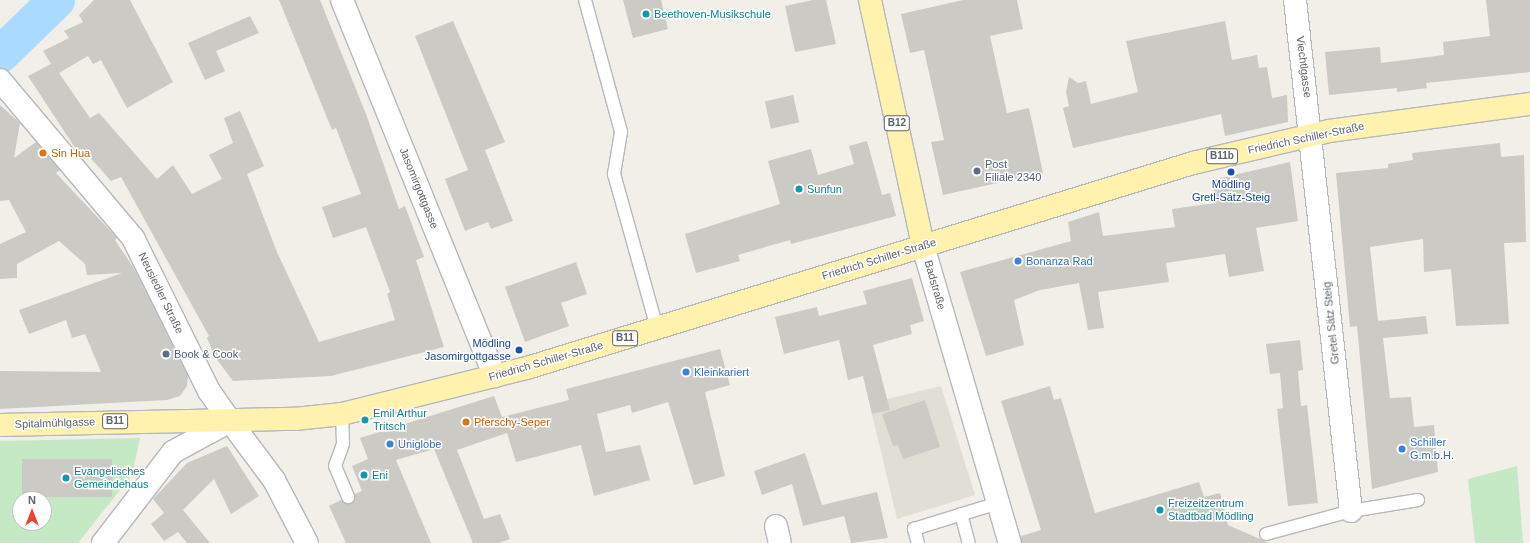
<!DOCTYPE html>
<html>
<head>
<meta charset="utf-8">
<style>
	body { margin:0 }
	#map { position:relative; width:1530px; height:543px; overflow:hidden; background:#f1efe8; font-family:Helvetica,sans-serif }
	div>[style] { position:absolute }
	[style*='--x'] { left:calc(var(--x)*1px); top:calc(var(--y)*1px); width:calc(var(--w)*1px); rotate:calc(var(--a)*1deg) }
	.education>* { inset:0; background:#e1ded6 }
	.green>* { inset:0; background:#c5e8c5 }
	.river>* { height:37px; margin:-18.5px; padding:0 18.5px; transform-origin:18.5px; border-radius:18.5px; background:#aadaff }
	.building>* { inset:0; background:#cccac5; transform-origin:0 0 }
	.roads { filter:drop-shadow(1px 0 #b5b8bc) drop-shadow(-1px 0 #b5b8bc) drop-shadow(0 1px #b5b8bc) drop-shadow(0 -1px #b5b8bc) }
	.lane>* { height:12px; margin:-6px; padding:0 6px; transform-origin:6px; border-radius:6px; background:#fff }
	.street>* { height:22px; margin:-11px; padding:0 11px; transform-origin:11px; border-radius:11px; background:#fff }
	.secondary>* { height:22px; margin:-11px; padding:0 11px; transform-origin:11px; border-radius:11px; background:#fff }
	.primary>* { height:22px; margin:-11px; padding:0 11px; transform-origin:11px; border-radius:11px; background:#fff2af }
	.dots>* { width:11px; height:11px; translate:-50% -50%; box-sizing:border-box; border:2px solid #fff; border-radius:50% }
	span { translate:-50% -50%; white-space:nowrap; text-align:center; line-height:1.15; -webkit-text-stroke:3px #fff; paint-order:stroke }
	.shield-label span { padding:1px 3px; background:#fff; border:1px solid; border-radius:3px; -webkit-text-stroke-width:0 }
	.shield-label { font-size:10px; color:#5f6368; font-weight:700 }
	.culture-label { font-size:11px; color:#0d838f }
	.left { translate:0 -50%; text-align:left }
	.street-label { font-size:11px; color:#5f6368 }
	.food-label { font-size:11px; color:#c56008 }
	.service-label { font-size:11px; color:#4e5e75 }
	.transit-label { font-size:11px; color:#164399 }
	.right { translate:-100% -50%; text-align:right }
	.shop-label { font-size:11px; color:#366cbe }
	.north { position:absolute; left:12px; top:491px; width:40px; height:40px; box-sizing:border-box; background:#fff; border:1px solid #bfc1c3; border-radius:50%; rotate:0deg; font-size:11px; font-weight:700; line-height:16px; text-align:center; color:#5f6368 }
	.north::after { content:''; display:block; margin:auto; width:14px; height:18px; background:#ea4335; clip-path:polygon(50% 0,100% 100%,50% 72%,0 100%) }
</style>
</head>
<body>
<div id="map">
	<div class="education">
		<div style="clip-path:polygon(847px 309px,887px 399px,941px 386px,975px 495px,897px 519px)"></div>
	</div>
	<div class="green">
		<div style="clip-path:polygon(evenodd,140px 438px,132px 475px,78px 543px,0 543px,0 441px,140px 438px,20px 499px,44px 499px,44px 523px,20px 523px,20px 499px)"></div>
		<div style="clip-path:polygon(1517px 466px,1523px 543px,1475px 543px,1468px 479px)"></div>
	</div>
	<div class="river">
		<div style="--x:0;--y:54;--w:78;--a:-44"></div>
	</div>
	<div class="building">
		<div style="clip-path:polygon(94px 0,130px 0,173px 82px,127px 108px,101px 60px,93px 64px,88px 56px,59px 73px,90px 118px,99px 113px,157px 179px,173px 165px,192px 194px,222px 179px,209px 155px,233px 143px,224px 118px,240px 111px,264px 166px,247px 174px,277px 252px,319px 342px,395px 320px,387px 294px,390px 292px,366px 227px,333px 238px,322px 207px,361px 194px,336px 128px,332px 130px,279px 0,320px 0,366px 114px,399px 209px,405px 206px,424px 257px,416px 260px,444px 347px,331px 376px,233px 381px,215px 357px,207px 338px,209px 336px,121px 177px,111px 181px,87px 154px,81px 157px,28px 76px,51px 64px,43px 51px,69px 38px,64px 31px,83px 22px,79px 15px)"></div>
		<div style="clip-path:polygon(623px 0,661px 0,668px 29px,633px 38px)"></div>
		<div style="clip-path:polygon(813px 0,826px 0,836px 44px,795px 52px,785px 6px)"></div>
		<div style="clip-path:polygon(963px 0,1017px 0,1023px 29px,990px 36px,1007px 113px,1029px 108px,1043px 173px,943px 195px,931px 142px,944px 140px,924px 50px,910px 53px,901px 14px)"></div>
		<div style="clip-path:polygon(1486px 0,1530px 0,1530px 72px,1426px 83px,1427px 88px,1397px 92px,1397px 88px,1329px 95px,1325px 52px,1380px 47px,1381px 63px,1444px 55px,1443px 42px,1490px 36px)"></div>
		<div style="clip-path:polygon(250px 16px,259px 33px,216px 51px,225px 71px,205px 80px,188px 43px)"></div>
		<div style="clip-path:polygon(453px 21px,505px 142px,485px 150px,513px 221px,491px 229px,488px 222px,465px 231px,445px 179px,468px 170px,415px 36px)"></div>
		<div style="clip-path:polygon(1225px 21px,1232px 60px,1257px 55px,1259px 68px,1267px 67px,1272px 98px,1287px 95px,1288px 122px,1225px 136px,1221px 114px,1073px 148px,1063px 108px,1069px 106px,1066px 92px,1069px 77px,1078px 83px,1086px 81px,1091px 104px,1138px 92px,1126px 41px)"></div>
		<div style="left:793px;top:95px;width:28px;height:29px;rotate:77deg"></div>
		<div style="clip-path:polygon(0 105px,20px 123px,14px 158px,36px 142px,60px 170px,56px 173px,117px 238px,115px 240px,135px 270px,188px 376px,187px 386px,180px 396px,167px 400px,0 409px,0 371px,101px 372px,85px 334px,72px 338px,66px 320px,29px 334px,19px 310px,122px 273px,87px 275px,85px 264px,59px 241px,17px 264px,17px 278px,0 279px,0 244px,26px 232px,9px 200px,0 201px)"></div>
		<div style="clip-path:polygon(867px 141px,882px 195px,890px 193px,896px 216px,791px 244px,790px 240px,738px 255px,740px 261px,696px 273px,685px 234px,780px 204px,768px 161px,811px 149px,818px 175px,854px 164px,849px 146px)"></div>
		<div style="clip-path:polygon(1500px 143px,1501px 157px,1524px 155px,1526px 242px,1504px 243px,1509px 324px,1456px 326px,1451px 269px,1424px 272px,1423px 239px,1370px 247px,1378px 321px,1426px 316px,1428px 334px,1383px 338px,1390px 398px,1411px 397px,1414px 427px,1434px 425px,1438px 472px,1372px 489px,1357px 326px,1350px 327px,1336px 173px,1388px 168px,1388px 164px,1413px 160px,1412px 153px)"></div>
		<div style="clip-path:polygon(1290px 162px,1298px 221px,1256px 228px,1264px 271px,1229px 277px,1225px 254px,1166px 263px,1169px 282px,1098px 292px,1104px 328px,1088px 330px,1079px 283px,1040px 290px,1014px 300px,1024px 345px,986px 356px,960px 272px,1071px 241px,1068px 222px,1099px 212px,1103px 236px,1175px 227px,1172px 209px,1216px 203px,1212px 180px)"></div>
		<div style="clip-path:polygon(576px 262px,587px 294px,561px 303px,569px 326px,525px 342px,505px 287px)"></div>
		<div style="clip-path:polygon(912px 278px,924px 321px,910px 325px,912px 334px,873px 345px,890px 410px,872px 414px,863px 376px,848px 380px,839px 340px,784px 354px,775px 317px,817px 307px,819px 316px,867px 304px,863px 291px)"></div>
		<div style="clip-path:polygon(1300px 340px,1303px 370px,1298px 371px,1301px 406px,1307px 405px,1318px 503px,1288px 506px,1277px 409px,1283px 408px,1280px 373px,1270px 374px,1266px 344px)"></div>
		<div style="clip-path:polygon(720px 349px,730px 385px,705px 392px,725px 476px,694px 485px,668px 402px,632px 413px,630px 405px,597px 414px,606px 452px,640px 445px,650px 480px,594px 496px,581px 445px,516px 462px,507px 433px,457px 450px,484px 519px,500px 514px,510px 539px,499px 543px,473px 543px,434px 449px,396px 460px,431px 543px,346px 543px,329px 506px,341px 500px,351px 504px,355px 494px,362px 491px,352px 466px,368px 459px,360px 438px,494px 396px,502px 417px,569px 400px,566px 389px)"></div>
		<div style="clip-path:polygon(1050px 386px,1054px 400px,1061px 398px,1095px 513px,1199px 482px,1204px 497px,1220px 493px,1228px 525px,1269px 543px,1022px 543px,1021px 536px,1041px 530px,1001px 401px)"></div>
		<div style="clip-path:polygon(925px 400px,940px 447px,903px 459px,898px 445px,893px 446px,882px 414px)"></div>
		<div style="clip-path:polygon(227px 446px,259px 496px,231px 514px,214px 479px,183px 510px,210px 543px,187px 543px,178px 532px,164px 541px,151px 524px,164px 513px,153px 499px,187px 463px)"></div>
		<div style="clip-path:polygon(805px 453px,822px 505px,877px 492px,888px 538px,851px 543px,844px 516px,803px 526px,792px 484px,762px 495px,754px 471px)"></div>
		<div style="left:22px;top:459px;width:90px;height:38px"></div>
	</div>
	<div class="roads">
		<div class="lane">
			<div style="--x:585;--y:0;--w:137;--a:74.7"></div>
			<div style="--x:621;--y:132;--w:43;--a:99.5"></div>
			<div style="--x:614;--y:174;--w:160;--a:74.4"></div>
			<div style="--x:342;--y:414;--w:30;--a:88"></div>
			<div style="--x:343;--y:444;--w:23;--a:110"></div>
			<div style="--x:335;--y:466;--w:34;--a:67"></div>
			<div style="--x:961;--y:514;--w:30;--a:75"></div>
			<div style="--x:1266;--y:534;--w:88;--a:-15.1"></div>
			<div style="--x:1351;--y:511;--w:68;--a:-9.3"></div>
			<div style="--x:918;--y:543;--w:15;--a:-106"></div>
			<div style="--x:914;--y:529;--w:88;--a:-17.2"></div>
		</div>
		<div class="street">
			<div style="--x:342;--y:0;--w:406;--a:67.9"></div>
			<div style="--x:1295;--y:0;--w:514;--a:83.75"></div>
			<div style="--x:0;--y:80;--w:207;--a:49.9"></div>
			<div style="--x:133;--y:238;--w:171;--a:63.6"></div>
			<div style="--x:209;--y:391;--w:37;--a:55"></div>
			<div style="--x:230;--y:421;--w:65;--a:151.5"></div>
			<div style="--x:173;--y:452;--w:115;--a:127.6"></div>
			<div style="--x:776;--y:526;--w:17;--a:77"></div>
		</div>
		<div class="secondary">
			<div style="--x:923;--y:246;--w:309;--a:73.7"></div>
			<div style="--x:230;--y:421;--w:74;--a:53.3"></div>
			<div style="--x:274;--y:480;--w:71;--a:62.4"></div>
		</div>
		<div class="primary">
			<div style="--x:870;--y:0;--w:252;--a:77.8"></div>
			<div style="--x:0;--y:425;--w:295;--a:-1.2"></div>
			<div style="--x:295;--y:419;--w:47;--a:-6.1"></div>
			<div style="--x:342;--y:414;--w:191;--a:-14"></div>
			<div style="--x:527;--y:368;--w:697;--a:-17.11"></div>
			<div style="--x:1193;--y:163;--w:140;--a:-13.2"></div>
			<div style="--x:1329;--y:131;--w:203;--a:-7.7"></div>
		</div>
	</div>
	<div class="dots">
		<div style="left:646px;top:14px;background:#0f9aa8"></div>
		<div style="left:43px;top:153px;background:#e8710a"></div>
		<div style="left:977px;top:171px;background:#5c6f8a"></div>
		<div style="left:1231px;top:172px;background:#1a4fb4"></div>
		<div style="left:799px;top:189px;background:#0f9aa8"></div>
		<div style="left:1018px;top:261px;background:#3f7fe0"></div>
		<div style="left:519px;top:350px;background:#1a4fb4"></div>
		<div style="left:166px;top:354px;background:#5c6f8a"></div>
		<div style="left:686px;top:372px;background:#3f7fe0"></div>
		<div style="left:365px;top:420px;background:#0f9aa8"></div>
		<div style="left:466px;top:422px;background:#e8710a"></div>
		<div style="left:390px;top:444px;background:#3f7fe0"></div>
		<div style="left:1402px;top:449px;background:#3f7fe0"></div>
		<div style="left:364px;top:475px;background:#0f9aa8"></div>
		<div style="left:66px;top:478px;background:#0f9aa8"></div>
		<div style="left:1160px;top:510px;background:#0f9aa8"></div>
	</div>
	<div class="shield-label">
		<span style="left:897px;top:123px">B12</span>
		<span style="left:1222px;top:156px">B11b</span>
		<span style="left:625px;top:338px">B11</span>
		<span style="left:115px;top:421px">B11</span>
	</div>
	<div class="culture-label">
		<span class="left" style="left:654px;top:14px">Beethoven-Musikschule</span>
		<span class="left" style="left:807px;top:189px">Sunfun</span>
		<span class="left" style="left:373px;top:420px">Emil Arthur<br>Tritsch</span>
		<span class="left" style="left:74px;top:478px">Evangelisches<br>Gemeindehaus</span>
		<span class="left" style="left:372px;top:475px">Eni</span>
		<span class="left" style="left:1168px;top:510px">Freizeitzentrum<br>Stadtbad Mödling</span>
	</div>
	<div class="street-label">
		<span style="left:1304px;top:67px;rotate:83deg">Viechtlgasse</span>
		<span style="left:1306px;top:138px;rotate:-12deg">Friedrich Schiller-Straße</span>
		<span style="left:419px;top:188px;rotate:68deg">Jasomirgottgasse</span>
		<span style="left:879px;top:259px;rotate:-17deg">Friedrich Schiller-Straße</span>
		<span style="left:935px;top:285px;rotate:74deg">Badstraße</span>
		<span style="left:161px;top:293px;rotate:64deg">Neusiedler Straße</span>
		<span style="left:1331px;top:323px;rotate:-96deg">Gretel Sätz Steig</span>
		<span style="left:546px;top:361px;rotate:-16deg">Friedrich Schiller-Straße</span>
		<span style="left:55px;top:423px;rotate:-2deg">Spitalmühlgasse</span>
	</div>
	<div class="food-label">
		<span class="left" style="left:51px;top:153px">Sin Hua</span>
		<span class="left" style="left:474px;top:422px">Pferschy-Seper</span>
	</div>
	<div class="service-label">
		<span class="left" style="left:985px;top:171px">Post<br>Filiale 2340</span>
		<span class="left" style="left:174px;top:354px">Book &amp; Cook</span>
	</div>
	<div class="transit-label">
		<span style="left:1231px;top:191px">Mödling<br>Gretl-Sätz-Steig</span>
		<span class="right" style="left:511px;top:350px">Mödling<br>Jasomirgottgasse</span>
	</div>
	<div class="shop-label">
		<span class="left" style="left:1026px;top:261px">Bonanza Rad</span>
		<span class="left" style="left:694px;top:372px">Kleinkariert</span>
		<span class="left" style="left:1410px;top:449px">Schiller<br>G.m.b.H.</span>
		<span class="left" style="left:398px;top:444px">Uniglobe</span>
	</div>
	<div class="north">N</div>
</div>
</body>
</html>
